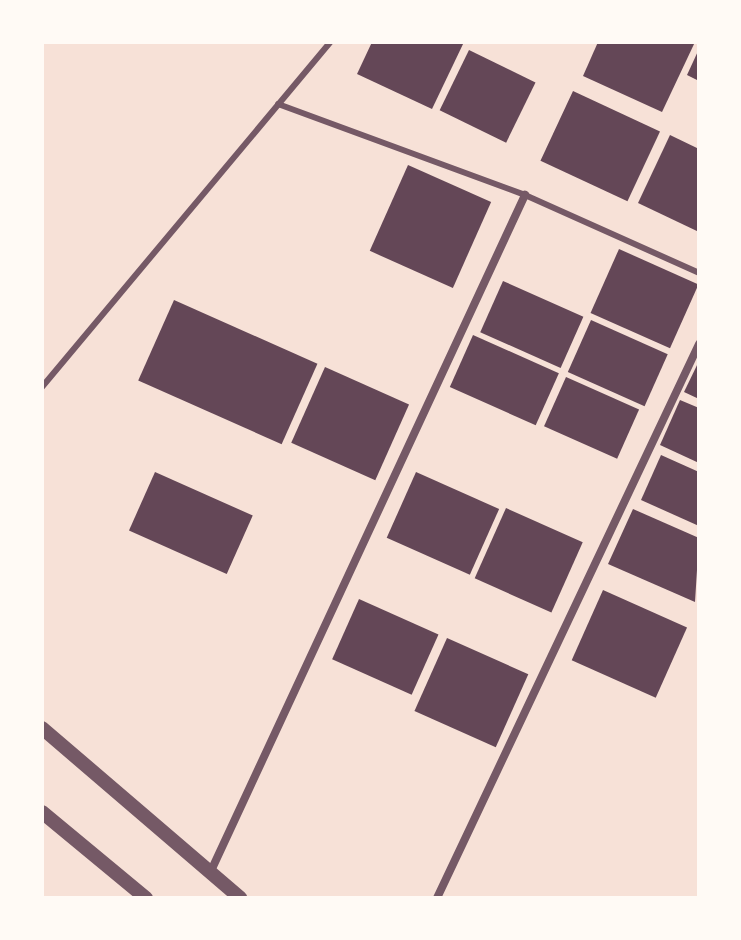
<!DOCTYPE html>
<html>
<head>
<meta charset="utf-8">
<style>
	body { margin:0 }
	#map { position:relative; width:741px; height:940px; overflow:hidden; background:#f7e1d7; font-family:"Sofia Sans Condensed",sans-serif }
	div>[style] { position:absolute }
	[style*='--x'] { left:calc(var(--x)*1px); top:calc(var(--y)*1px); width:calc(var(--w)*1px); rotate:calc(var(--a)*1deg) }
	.building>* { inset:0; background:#644757; transform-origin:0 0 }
	.service>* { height:6px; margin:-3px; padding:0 3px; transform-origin:3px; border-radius:3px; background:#755966 }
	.minor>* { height:8px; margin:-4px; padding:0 4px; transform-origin:4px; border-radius:4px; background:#755966 }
	.tertiary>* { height:14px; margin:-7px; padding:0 7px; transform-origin:7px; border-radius:7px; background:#755966 }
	span { translate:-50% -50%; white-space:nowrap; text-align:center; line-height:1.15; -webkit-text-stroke:6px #fffaf5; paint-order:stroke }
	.frame { position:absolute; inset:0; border:44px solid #fffaf5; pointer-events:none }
</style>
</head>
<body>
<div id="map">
	<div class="building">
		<div style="clip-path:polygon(372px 42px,464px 42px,432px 109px,357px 74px)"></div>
		<div style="clip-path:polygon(598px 42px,695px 42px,662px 112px,583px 76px)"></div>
		<div style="clip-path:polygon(699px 49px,699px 81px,687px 75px)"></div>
		<div style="left:469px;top:50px;width:74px;height:67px;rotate:26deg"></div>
		<div style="left:573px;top:91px;width:96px;height:77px;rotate:25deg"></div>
		<div style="clip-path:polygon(670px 135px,699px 149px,699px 232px,638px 203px)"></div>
		<div style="left:408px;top:165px;width:91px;height:94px;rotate:24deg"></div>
		<div style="left:619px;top:249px;width:87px;height:70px;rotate:24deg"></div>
		<div style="left:503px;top:281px;width:88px;height:56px;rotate:24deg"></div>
		<div style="left:174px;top:300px;width:157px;height:88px;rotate:24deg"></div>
		<div style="left:591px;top:320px;width:84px;height:57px;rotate:24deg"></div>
		<div style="left:473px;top:335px;width:94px;height:57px;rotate:24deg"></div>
		<div style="clip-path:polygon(699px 361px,699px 399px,684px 392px)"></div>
		<div style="left:325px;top:367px;width:92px;height:83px;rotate:24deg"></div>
		<div style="left:566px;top:377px;width:80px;height:54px;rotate:24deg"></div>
		<div style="clip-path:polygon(680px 400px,699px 408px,699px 463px,660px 445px)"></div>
		<div style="clip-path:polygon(661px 455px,699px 472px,699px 526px,641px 500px)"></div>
		<div style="left:155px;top:472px;width:107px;height:64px;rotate:24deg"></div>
		<div style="left:416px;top:472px;width:91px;height:72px;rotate:24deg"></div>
		<div style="left:506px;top:508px;width:84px;height:77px;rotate:24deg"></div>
		<div style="clip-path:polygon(633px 509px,699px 538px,695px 602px,608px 564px)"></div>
		<div style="left:603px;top:590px;width:92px;height:77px;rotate:24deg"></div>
		<div style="left:359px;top:599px;width:87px;height:66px;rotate:24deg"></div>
		<div style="left:447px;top:638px;width:89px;height:80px;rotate:24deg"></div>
	</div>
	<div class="service">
		<div style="--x:278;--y:104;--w:263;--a:20.2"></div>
		<div style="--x:525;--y:195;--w:191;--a:24.1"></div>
		<div style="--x:42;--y:387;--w:449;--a:-50.1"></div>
	</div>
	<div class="minor">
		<div style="--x:210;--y:873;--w:748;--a:-65.08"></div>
		<div style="--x:437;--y:898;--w:613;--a:-64.69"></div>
	</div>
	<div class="tertiary">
		<div style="--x:42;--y:728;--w:261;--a:40.6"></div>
		<div style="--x:42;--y:812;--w:135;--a:39.6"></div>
	</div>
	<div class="frame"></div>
</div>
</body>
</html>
